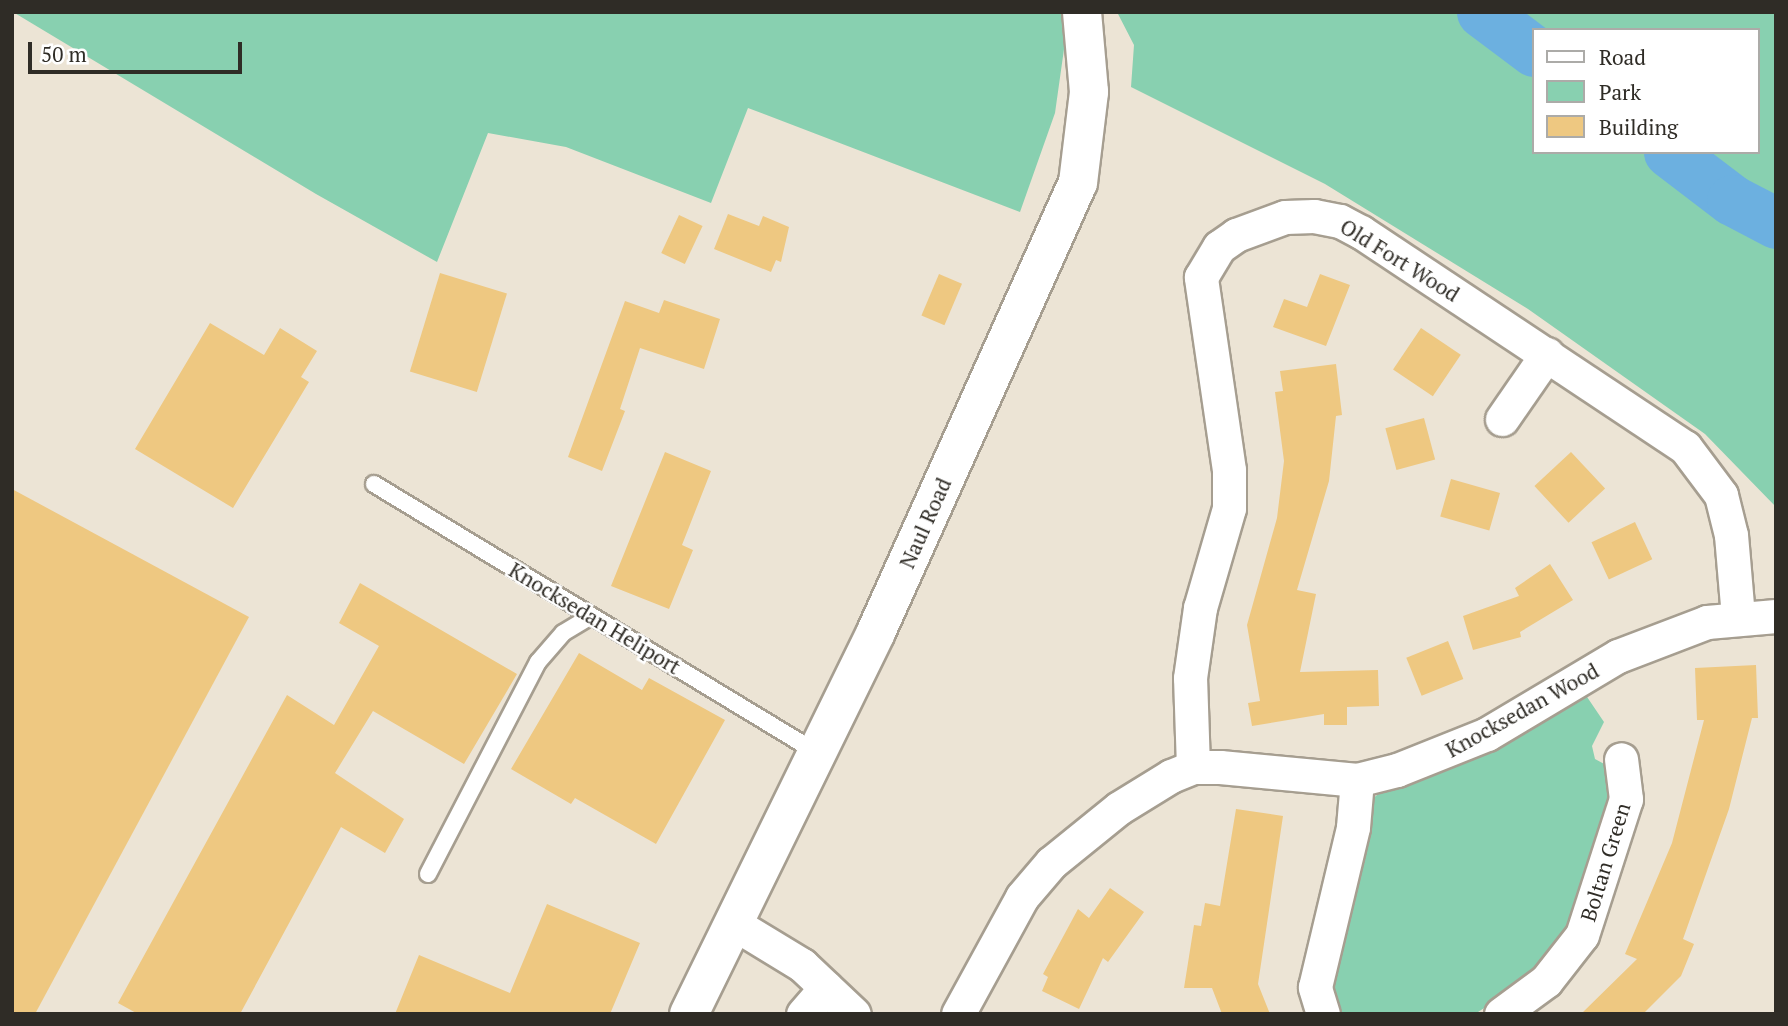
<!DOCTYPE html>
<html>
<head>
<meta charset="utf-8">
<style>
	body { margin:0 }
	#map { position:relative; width:1788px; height:1026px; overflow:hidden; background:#ece4d5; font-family:"PT Serif",serif }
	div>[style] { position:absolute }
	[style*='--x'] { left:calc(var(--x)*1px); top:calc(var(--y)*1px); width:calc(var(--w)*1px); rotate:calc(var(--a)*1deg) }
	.green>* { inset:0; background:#88d0b0 }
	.river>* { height:51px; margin:-25.5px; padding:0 25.5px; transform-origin:25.5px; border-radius:25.5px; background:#6cb0e0 }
	.building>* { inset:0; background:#eec881; transform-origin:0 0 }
	.roads { filter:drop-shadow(2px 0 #a69e90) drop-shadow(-2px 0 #a69e90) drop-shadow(0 2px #a69e90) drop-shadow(0 -2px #a69e90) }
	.service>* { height:16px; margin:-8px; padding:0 8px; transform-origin:8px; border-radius:8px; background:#fff }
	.minor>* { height:33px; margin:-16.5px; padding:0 16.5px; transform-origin:16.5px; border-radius:16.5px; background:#fff }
	.secondary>* { height:38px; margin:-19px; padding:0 19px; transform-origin:19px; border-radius:19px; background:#fff }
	span { translate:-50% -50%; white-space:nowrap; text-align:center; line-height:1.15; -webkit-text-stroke:5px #fff; paint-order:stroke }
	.street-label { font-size:21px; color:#2f2c26 }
	.frame { position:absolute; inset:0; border:14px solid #2f2c26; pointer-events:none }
	.legend { position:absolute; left:1532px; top:28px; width:228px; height:126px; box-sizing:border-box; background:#fff; border:2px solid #acaba8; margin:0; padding:9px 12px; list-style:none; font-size:21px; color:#2f2c26 }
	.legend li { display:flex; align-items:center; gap:14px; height:35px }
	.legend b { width:35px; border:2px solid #acaba8 }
	.scale { position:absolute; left:28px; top:42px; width:214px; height:32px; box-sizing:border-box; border:4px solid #2f2c26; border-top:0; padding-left:9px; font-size:21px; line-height:24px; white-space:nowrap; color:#2f2c26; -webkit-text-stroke:5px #fff; paint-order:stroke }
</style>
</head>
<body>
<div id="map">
	<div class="green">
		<div style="clip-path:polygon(13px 12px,1061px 12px,1065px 42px,1055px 113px,1020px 212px,748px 108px,711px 203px,566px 147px,488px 133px,437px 262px,316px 194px)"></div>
		<div style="clip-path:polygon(evenodd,1117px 12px,1776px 12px,1776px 507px,1705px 434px,1528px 309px,1325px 184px,1131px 87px,1134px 45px,1117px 12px,1534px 30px,1758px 30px,1758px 152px,1534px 152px,1534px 30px)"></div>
		<div style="clip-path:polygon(1583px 691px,1604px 722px,1592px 746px,1595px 759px,1619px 772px,1570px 929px,1514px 989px,1478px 1012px,1342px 1014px,1332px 1002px,1329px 979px,1373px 798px,1390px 786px,1434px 774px,1480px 751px)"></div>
	</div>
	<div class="river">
		<div style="--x:1482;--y:12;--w:65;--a:36.9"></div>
		<div style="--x:1669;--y:152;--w:79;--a:37.3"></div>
		<div style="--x:1732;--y:200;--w:50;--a:27.6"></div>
	</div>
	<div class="building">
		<div style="clip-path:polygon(728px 214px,759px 226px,763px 216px,789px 227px,781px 262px,776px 260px,771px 272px,714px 249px)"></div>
		<div style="left:679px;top:215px;width:26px;height:42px;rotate:25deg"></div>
		<div style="left:440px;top:273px;width:70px;height:103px;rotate:17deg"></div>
		<div style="left:939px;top:274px;width:25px;height:45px;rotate:23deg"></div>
		<div style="clip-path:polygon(1320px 274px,1350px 285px,1326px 346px,1273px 327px,1284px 299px,1307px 307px)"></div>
		<div style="clip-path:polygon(664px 300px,720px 319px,704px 369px,640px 348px,620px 409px,625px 411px,602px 471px,568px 457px,625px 301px,659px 313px)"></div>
		<div style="clip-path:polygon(210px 323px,264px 355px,280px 328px,317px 351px,301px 377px,309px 382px,233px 508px,135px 449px)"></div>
		<div style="left:1421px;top:328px;width:48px;height:50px;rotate:34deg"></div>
		<div style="clip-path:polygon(1336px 364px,1342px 415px,1336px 416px,1329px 481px,1297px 590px,1316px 594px,1300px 672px,1378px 670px,1379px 706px,1347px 707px,1347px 725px,1324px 725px,1324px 714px,1252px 726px,1248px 703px,1260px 701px,1247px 625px,1277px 518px,1284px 461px,1275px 392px,1283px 391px,1280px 371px)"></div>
		<div style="left:1424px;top:418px;width:43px;height:40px;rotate:75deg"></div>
		<div style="clip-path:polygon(665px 452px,711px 471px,682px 545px,693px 550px,669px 609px,611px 586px)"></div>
		<div style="left:1571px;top:452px;width:50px;height:50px;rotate:47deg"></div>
		<div style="left:1451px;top:479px;width:51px;height:39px;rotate:16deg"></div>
		<div style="clip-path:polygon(12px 489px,249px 617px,35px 1014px,12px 1014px)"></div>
		<div style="left:1635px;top:522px;width:41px;height:48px;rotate:65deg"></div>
		<div style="clip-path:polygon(1550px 564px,1573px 600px,1520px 632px,1521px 637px,1473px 650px,1463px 616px,1519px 596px,1515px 588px)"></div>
		<div style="clip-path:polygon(360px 583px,517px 674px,464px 764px,373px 711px,335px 773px,404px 819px,385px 853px,341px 827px,240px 1014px,138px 1014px,118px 1003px,287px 695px,334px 725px,379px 646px,339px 623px)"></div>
		<div style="left:1448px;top:641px;width:41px;height:45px;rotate:68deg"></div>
		<div style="clip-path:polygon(579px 653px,642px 690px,649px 678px,725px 720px,656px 844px,575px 798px,571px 804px,511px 769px)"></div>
		<div style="clip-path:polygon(1756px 665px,1758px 718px,1752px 718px,1729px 809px,1683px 939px,1694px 944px,1681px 976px,1643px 1014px,1581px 1014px,1637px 959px,1625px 954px,1672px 843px,1704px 720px,1697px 720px,1695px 668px)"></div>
		<div style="clip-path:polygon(1236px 809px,1283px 816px,1258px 984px,1270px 1014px,1222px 1014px,1212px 988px,1184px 988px,1194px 925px,1201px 926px,1205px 903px,1220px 906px)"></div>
		<div style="clip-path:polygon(1110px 888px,1144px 912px,1108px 962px,1103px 958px,1079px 1009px,1042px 991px,1048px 977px,1043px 974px,1078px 909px,1089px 918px)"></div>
		<div style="clip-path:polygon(547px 904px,640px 943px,610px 1014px,395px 1014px,419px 955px,510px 993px)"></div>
	</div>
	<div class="roads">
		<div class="service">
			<div style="--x:374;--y:484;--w:517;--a:31.23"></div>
			<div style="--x:428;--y:874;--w:239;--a:-62.6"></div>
			<div style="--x:538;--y:662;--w:38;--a:-49"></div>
			<div style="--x:563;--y:633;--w:33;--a:-31"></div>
		</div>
		<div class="minor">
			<div style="--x:1502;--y:419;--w:79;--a:-55.3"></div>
			<div style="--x:1193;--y:767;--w:89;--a:-91.9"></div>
			<div style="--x:1190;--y:678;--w:71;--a:-81.9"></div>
			<div style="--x:1200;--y:608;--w:104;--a:-73.8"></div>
			<div style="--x:1229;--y:508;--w:38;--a:-90"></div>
			<div style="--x:1229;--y:470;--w:195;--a:-98.3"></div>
			<div style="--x:1201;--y:277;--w:35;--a:-59"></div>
			<div style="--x:1219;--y:247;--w:21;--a:-35"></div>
			<div style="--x:1236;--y:235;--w:52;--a:-20.2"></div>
			<div style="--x:1285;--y:217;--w:29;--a:-2"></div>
			<div style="--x:1314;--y:216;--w:26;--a:11"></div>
			<div style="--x:1340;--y:221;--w:24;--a:28"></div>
			<div style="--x:1361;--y:232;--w:389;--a:33.6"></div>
			<div style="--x:1685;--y:447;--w:60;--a:53.1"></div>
			<div style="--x:1721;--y:495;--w:41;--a:76"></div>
			<div style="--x:1731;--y:535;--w:81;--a:85.1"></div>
			<div style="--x:733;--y:923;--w:81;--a:31.3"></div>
			<div style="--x:802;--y:965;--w:71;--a:43.3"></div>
			<div style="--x:803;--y:1014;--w:35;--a:-49"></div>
			<div style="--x:958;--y:1014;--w:133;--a:-61.3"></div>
			<div style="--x:1022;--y:897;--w:45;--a:-49.5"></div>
			<div style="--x:1051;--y:863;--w:87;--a:-39"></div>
			<div style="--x:1119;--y:808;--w:61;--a:-31.6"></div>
			<div style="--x:1171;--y:776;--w:24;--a:-22"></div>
			<div style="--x:1193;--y:767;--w:27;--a:0"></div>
			<div style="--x:1220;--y:767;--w:138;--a:5.4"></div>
			<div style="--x:1357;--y:780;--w:41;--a:-14"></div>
			<div style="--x:1397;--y:770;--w:97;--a:-21.8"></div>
			<div style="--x:1487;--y:734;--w:152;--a:-30.8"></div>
			<div style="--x:1618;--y:656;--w:95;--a:-20.9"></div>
			<div style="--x:1707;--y:622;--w:69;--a:-5"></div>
			<div style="--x:1323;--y:1014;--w:28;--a:-107"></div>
			<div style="--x:1315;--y:987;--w:164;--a:-76.6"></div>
			<div style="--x:1353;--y:827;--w:47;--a:-85.1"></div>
			<div style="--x:1501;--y:1014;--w:56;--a:-36.3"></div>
			<div style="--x:1546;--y:981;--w:58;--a:-52"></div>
			<div style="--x:1582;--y:935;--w:143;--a:-72.1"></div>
			<div style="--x:1626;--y:799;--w:40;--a:-97.1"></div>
		</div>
		<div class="secondary">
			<div style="--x:689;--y:1014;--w:425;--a:-63.9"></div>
			<div style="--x:876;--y:632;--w:492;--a:-65.8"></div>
			<div style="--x:1078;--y:183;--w:92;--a:-83.1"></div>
			<div style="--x:1089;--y:92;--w:80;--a:-95"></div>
		</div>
	</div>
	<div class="street-label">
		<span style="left:1400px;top:260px;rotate:32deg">Old Fort Wood</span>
		<span style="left:925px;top:523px;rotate:-66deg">Naul Road</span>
		<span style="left:595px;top:618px;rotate:31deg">Knocksedan Heliport</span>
		<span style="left:1522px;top:710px;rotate:-29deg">Knocksedan Wood</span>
		<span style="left:1605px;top:862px;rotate:-73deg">Boltan Green</span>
	</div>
	<div class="frame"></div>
	<ul class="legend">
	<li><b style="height:9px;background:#fff"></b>Road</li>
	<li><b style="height:19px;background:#88d0b0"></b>Park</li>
	<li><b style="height:19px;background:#eec881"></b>Building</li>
	</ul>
	<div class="scale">50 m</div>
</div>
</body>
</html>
